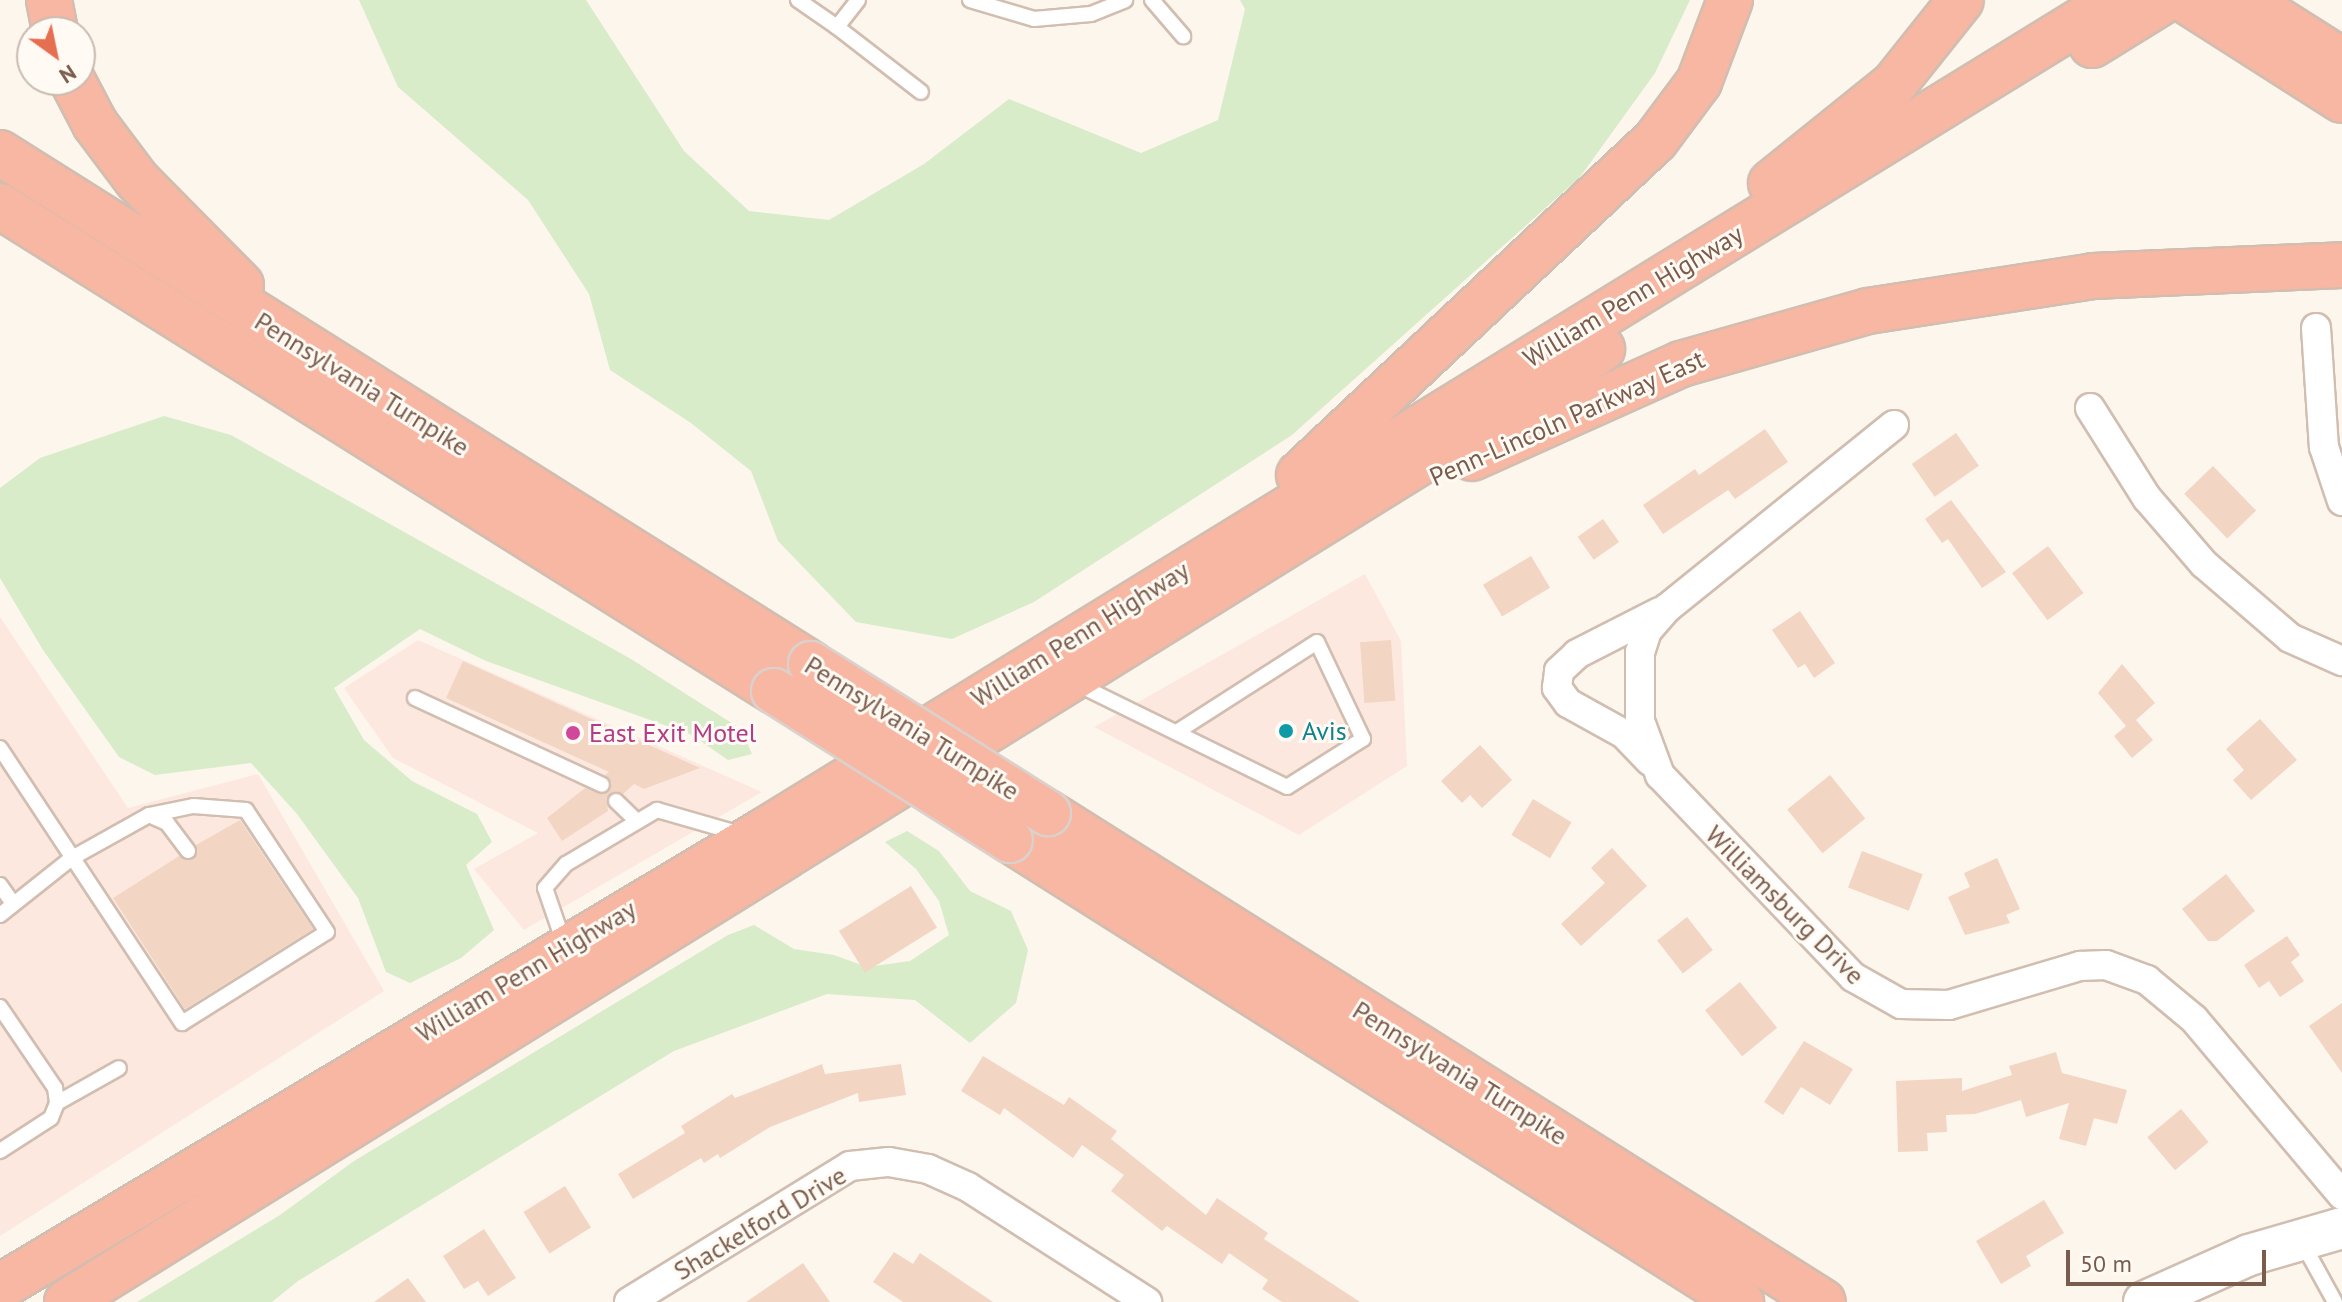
<!DOCTYPE html>
<html>
<head>
<meta charset="utf-8">
<style>
	body { margin:0 }
	#map { position:relative; width:2342px; height:1302px; overflow:hidden; background:#fdf6ec; font-family:"PT Sans",sans-serif }
	div>[style] { position:absolute }
	[style*='--x'] { left:calc(var(--x)*1px); top:calc(var(--y)*1px); width:calc(var(--w)*1px); rotate:calc(var(--a)*1deg) }
	.commercial>* { inset:0; background:#fde8e0 }
	.green>* { inset:0; background:#d8ecc9 }
	.building>* { inset:0; background:#f3d5c3; transform-origin:0 0 }
	.roads { filter:drop-shadow(2px 0 #d1beb0) drop-shadow(-2px 0 #d1beb0) drop-shadow(0 2px #d1beb0) drop-shadow(0 -2px #d1beb0) }
	.lane>* { height:14px; margin:-7px; padding:0 7px; transform-origin:7px; border-radius:7px; background:#fff }
	.street>* { height:28px; margin:-14px; padding:0 14px; transform-origin:14px; border-radius:14px; background:#fff }
	.secondary>* { height:40px; margin:-20px; padding:0 20px; transform-origin:20px; border-radius:20px; background:#fff }
	.highway>* { height:44px; margin:-22px; padding:0 22px; transform-origin:22px; border-radius:22px; background:#f7b7a3 }
	.bridges { filter:drop-shadow(2px 0 #dad1cd) drop-shadow(-2px 0 #dad1cd) drop-shadow(0 2px #dad1cd) drop-shadow(0 -2px #dad1cd) }
	.highway-bridge>* { height:44px; margin:-22px; padding:0 22px; transform-origin:22px; border-radius:22px; background:#f7b7a3 }
	.dots>* { width:22px; height:22px; translate:-50% -50%; box-sizing:border-box; border:4px solid #fffaf3; border-radius:50% }
	span { translate:-50% -50%; white-space:nowrap; text-align:center; line-height:1.15; -webkit-text-stroke:6px #fffaf3; paint-order:stroke }
	.street-label { font-size:26px; color:#7a5c4d }
	.culture-label { font-size:26px; color:#0d838f }
	.left { translate:0 -50%; text-align:left }
	.hotel-label { font-size:26px; color:#b23c85 }
	.north { position:absolute; left:16px; top:16px; width:80px; height:80px; box-sizing:border-box; background:#fffaf3; border:2px solid #cabbb1; border-radius:50%; rotate:147deg; font-size:22px; font-weight:700; line-height:32px; text-align:center; color:#7a5c4d }
	.north::after { content:''; display:block; margin:auto; width:28px; height:36px; background:#e76f51; clip-path:polygon(50% 0,100% 100%,50% 72%,0 100%) }
	.scale { position:absolute; left:2066px; top:1250px; width:200px; height:36px; box-sizing:border-box; border:4px solid #7a5c4d; border-top:0; padding-left:10px; font-size:24px; line-height:28px; white-space:nowrap; color:#7a5c4d; -webkit-text-stroke:6px #fffaf3; paint-order:stroke }
</style>
</head>
<body>
<div id="map">
	<div class="commercial">
		<div style="clip-path:polygon(1365px 574px,1401px 641px,1407px 766px,1299px 835px,1094px 727px)"></div>
		<div style="clip-path:polygon(0 617px,128px 808px,258px 774px,384px 991px,0 1236px)"></div>
		<div style="clip-path:polygon(418px 640px,762px 792px,524px 930px,474px 869px,538px 833px,393px 758px,344px 688px)"></div>
	</div>
	<div class="green">
		<div style="clip-path:polygon(359px 0,586px 0,684px 151px,749px 211px,829px 220px,924px 164px,1009px 99px,1141px 153px,1218px 120px,1245px 9px,1240px 0,1690px 0,1655px 73px,1580px 177px,1292px 435px,1034px 602px,952px 639px,856px 622px,778px 541px,751px 471px,691px 423px,610px 370px,589px 294px,528px 200px,398px 87px)"></div>
		<div style="clip-path:polygon(164px 416px,231px 435px,631px 659px,741px 729px,752px 754px,728px 760px,692px 735px,486px 661px,420px 629px,334px 688px,364px 740px,412px 781px,477px 814px,492px 842px,466px 865px,494px 930px,461px 958px,410px 983px,386px 972px,358px 898px,297px 814px,251px 763px,155px 775px,119px 757px,43px 650px,0 578px,0 488px,40px 458px)"></div>
		<div style="clip-path:polygon(907px 831px,939px 851px,970px 891px,1011px 911px,1028px 950px,1016px 1003px,970px 1043px,915px 1000px,827px 994px,674px 1051px,298px 1281px,272px 1302px,137px 1302px,280px 1215px,354px 1161px,728px 935px,754px 925px,794px 949px,834px 955px,867px 967px,910px 961px,949px 935px,939px 901px,916px 869px,885px 842px)"></div>
	</div>
	<div class="building">
		<div style="clip-path:polygon(1765px 429px,1788px 462px,1735px 499px,1728px 490px,1663px 534px,1643px 505px,1695px 469px,1699px 475px)"></div>
		<div style="left:1956px;top:433px;width:40px;height:54px;rotate:55deg"></div>
		<div style="left:2213px;top:466px;width:62px;height:40px;rotate:46deg"></div>
		<div style="clip-path:polygon(1951px 500px,2006px 572px,1982px 588px,1948px 539px,1942px 543px,1925px 519px)"></div>
		<div style="left:1603px;top:519px;width:28px;height:31px;rotate:55deg"></div>
		<div style="left:2048px;top:546px;width:59px;height:45px;rotate:53deg"></div>
		<div style="left:1531px;top:556px;width:37px;height:56px;rotate:59deg"></div>
		<div style="clip-path:polygon(1800px 611px,1835px 663px,1814px 678px,1805px 664px,1798px 668px,1772px 630px)"></div>
		<div style="left:1391px;top:640px;width:61px;height:31px;rotate:86deg"></div>
		<div style="clip-path:polygon(463px 661px,700px 768px,644px 789px,634px 784px,623px 794px,612px 792px,606px 799px,608px 811px,562px 841px,547px 818px,585px 788px,608px 793px,612px 783px,605px 775px,609px 772px,446px 698px)"></div>
		<div style="clip-path:polygon(2122px 664px,2155px 703px,2136px 720px,2153px 740px,2132px 758px,2114px 736px,2126px 726px,2098px 693px)"></div>
		<div style="clip-path:polygon(2260px 719px,2297px 760px,2251px 800px,2233px 780px,2244px 770px,2226px 749px)"></div>
		<div style="clip-path:polygon(1480px 745px,1512px 780px,1482px 808px,1470px 795px,1462px 803px,1441px 781px)"></div>
		<div style="left:1830px;top:775px;width:56px;height:55px;rotate:51deg"></div>
		<div style="left:1533px;top:799px;width:45px;height:42px;rotate:31deg"></div>
		<div style="clip-path:polygon(240px 820px,313px 929px,185px 1009px,113px 898px,179px 856px,193px 859px,196px 845px)"></div>
		<div style="clip-path:polygon(1612px 848px,1647px 886px,1581px 946px,1561px 924px,1605px 883px,1591px 868px)"></div>
		<div style="left:1862px;top:851px;width:65px;height:39px;rotate:21deg"></div>
		<div style="clip-path:polygon(1997px 858px,2020px 909px,2006px 915px,2010px 923px,1965px 935px,1948px 897px,1970px 887px,1964px 873px)"></div>
		<div style="clip-path:polygon(2226px 874px,2255px 911px,2217px 941px,2208px 941px,2182px 909px)"></div>
		<div style="left:911px;top:886px;width:49px;height:85px;rotate:58deg"></div>
		<div style="left:1687px;top:917px;width:42px;height:38px;rotate:52deg"></div>
		<div style="clip-path:polygon(2287px 936px,2300px 955px,2291px 962px,2304px 981px,2280px 997px,2269px 981px,2259px 988px,2244px 965px)"></div>
		<div style="left:1740px;top:982px;width:59px;height:45px;rotate:51deg"></div>
		<div style="clip-path:polygon(2342px 1003px,2342px 1073px,2309px 1026px)"></div>
		<div style="clip-path:polygon(1804px 1041px,1853px 1069px,1830px 1105px,1801px 1087px,1783px 1115px,1764px 1102px)"></div>
		<div style="clip-path:polygon(2056px 1052px,2062px 1073px,2127px 1090px,2117px 1124px,2094px 1118px,2086px 1146px,2059px 1139px,2069px 1103px,2026px 1117px,2021px 1100px,1975px 1114px,1946px 1115px,1947px 1132px,1927px 1133px,1928px 1151px,1898px 1152px,1896px 1081px,1962px 1078px,1962px 1091px,2012px 1075px,2009px 1066px)"></div>
		<div style="clip-path:polygon(983px 1056px,1064px 1105px,1069px 1097px,1117px 1131px,1111px 1139px,1206px 1215px,1217px 1198px,1268px 1233px,1264px 1239px,1360px 1302px,1282px 1302px,1262px 1289px,1268px 1280px,1229px 1253px,1222px 1264px,1167px 1226px,1162px 1231px,1111px 1191px,1124px 1175px,1082px 1145px,1073px 1158px,1004px 1108px,1000px 1115px,961px 1091px)"></div>
		<div style="clip-path:polygon(822px 1064px,825px 1074px,901px 1064px,906px 1095px,859px 1102px,858px 1093px,770px 1127px,720px 1158px,718px 1154px,704px 1163px,701px 1158px,633px 1199px,618px 1174px,685px 1133px,681px 1126px,732px 1094px,735px 1098px)"></div>
		<div style="left:2181px;top:1109px;width:43px;height:44px;rotate:50deg"></div>
		<div style="left:565px;top:1186px;width:49px;height:49px;rotate:58deg"></div>
		<div style="clip-path:polygon(2044px 1200px,2064px 1233px,2026px 1256px,2031px 1266px,2001px 1284px,1976px 1241px)"></div>
		<div style="clip-path:polygon(484px 1229px,516px 1278px,488px 1296px,478px 1281px,464px 1289px,443px 1256px)"></div>
		<div style="clip-path:polygon(894px 1252px,913px 1264px,920px 1253px,993px 1302px,903px 1302px,873px 1282px)"></div>
		<div style="clip-path:polygon(803px 1263px,830px 1302px,746px 1302px)"></div>
		<div style="clip-path:polygon(408px 1278px,426px 1302px,374px 1302px)"></div>
	</div>
	<div class="roads">
		<div class="lane">
			<div style="--x:798;--y:0;--w:47;--a:34.7"></div>
			<div style="--x:837;--y:27;--w:34;--a:-52"></div>
			<div style="--x:970;--y:0;--w:67;--a:16.5"></div>
			<div style="--x:1034;--y:19;--w:57;--a:-5"></div>
			<div style="--x:1091;--y:14;--w:37;--a:-22"></div>
			<div style="--x:1152;--y:0;--w:48;--a:49.3"></div>
			<div style="--x:837;--y:27;--w:106;--a:37.7"></div>
			<div style="--x:1077;--y:684;--w:234;--a:26.1"></div>
			<div style="--x:1287;--y:787;--w:90;--a:-32.3"></div>
			<div style="--x:1363;--y:739;--w:107;--a:-115.4"></div>
			<div style="--x:1317;--y:642;--w:166;--a:147.3"></div>
			<div style="--x:415;--y:698;--w:206;--a:24.9"></div>
			<div style="--x:0;--y:748;--w:330;--a:56.5"></div>
			<div style="--x:182;--y:1023;--w:171;--a:-32.1"></div>
			<div style="--x:327;--y:932;--w:146;--a:-123.6"></div>
			<div style="--x:246;--y:810;--w:53;--a:-175.7"></div>
			<div style="--x:193;--y:806;--w:45;--a:168.4"></div>
			<div style="--x:616;--y:801;--w:29;--a:44"></div>
			<div style="--x:0;--y:885;--w:19;--a:55"></div>
			<div style="--x:0;--y:915;--w:92;--a:-38.4"></div>
			<div style="--x:72;--y:858;--w:88;--a:-29.2"></div>
			<div style="--x:149;--y:815;--w:20;--a:24"></div>
			<div style="--x:167;--y:823;--w:35;--a:53"></div>
			<div style="--x:565;--y:946;--w:61;--a:-109"></div>
			<div style="--x:545;--y:888;--w:32;--a:-49"></div>
			<div style="--x:566;--y:864;--w:106;--a:-30.7"></div>
			<div style="--x:657;--y:810;--w:86;--a:16.1"></div>
			<div style="--x:0;--y:1007;--w:98;--a:55.8"></div>
			<div style="--x:55;--y:1088;--w:15;--a:82"></div>
			<div style="--x:57;--y:1103;--w:16;--a:112"></div>
			<div style="--x:51;--y:1118;--w:61;--a:147.1"></div>
			<div style="--x:57;--y:1103;--w:71;--a:-29.4"></div>
			<div style="--x:2303;--y:1244;--w:66;--a:61.1"></div>
		</div>
		<div class="street">
			<div style="--x:2316;--y:328;--w:119;--a:86.2"></div>
			<div style="--x:2324;--y:447;--w:57;--a:71.6"></div>
			<div style="--x:2090;--y:408;--w:107;--a:57.7"></div>
			<div style="--x:2147;--y:498;--w:87;--a:49.2"></div>
			<div style="--x:2204;--y:564;--w:113;--a:40.7"></div>
			<div style="--x:2290;--y:638;--w:57;--a:23.9"></div>
			<div style="--x:1894;--y:425;--w:292;--a:141.1"></div>
			<div style="--x:1667;--y:608;--w:30;--a:131"></div>
			<div style="--x:1647;--y:631;--w:22;--a:108"></div>
			<div style="--x:1640;--y:652;--w:69;--a:90"></div>
			<div style="--x:1640;--y:721;--w:58;--a:69.7"></div>
			<div style="--x:1660;--y:775;--w:279;--a:46.3"></div>
			<div style="--x:1853;--y:977;--w:55;--a:29.4"></div>
			<div style="--x:1901;--y:1004;--w:48;--a:1.2"></div>
			<div style="--x:1949;--y:1005;--w:137;--a:-16.6"></div>
			<div style="--x:2080;--y:966;--w:26;--a:-2"></div>
			<div style="--x:2106;--y:965;--w:44;--a:20.1"></div>
			<div style="--x:2147;--y:980;--w:61;--a:39.7"></div>
			<div style="--x:2194;--y:1019;--w:230;--a:49.9"></div>
			<div style="--x:1650;--y:761;--w:37;--a:-134"></div>
			<div style="--x:1624;--y:734;--w:64;--a:-151"></div>
			<div style="--x:1568;--y:703;--w:19;--a:-126"></div>
			<div style="--x:1557;--y:688;--w:17;--a:-83"></div>
			<div style="--x:1559;--y:671;--w:25;--a:-43"></div>
			<div style="--x:1577;--y:654;--w:92;--a:-27.1"></div>
			<div style="--x:629;--y:1302;--w:259;--a:-31.6"></div>
			<div style="--x:850;--y:1166;--w:39;--a:-6"></div>
			<div style="--x:889;--y:1162;--w:40;--a:10"></div>
			<div style="--x:928;--y:1169;--w:44;--a:24.2"></div>
			<div style="--x:968;--y:1187;--w:213;--a:32.7"></div>
		</div>
		<div class="secondary">
			<div style="--x:2144;--y:1302;--w:115;--a:-24.1"></div>
			<div style="--x:2249;--y:1255;--w:97;--a:-16.2"></div>
		</div>
		<div class="highway">
			<div style="--x:49;--y:0;--w:33;--a:79"></div>
			<div style="--x:2185;--y:0;--w:186;--a:32.5"></div>
			<div style="--x:2246;--y:0;--w:114;--a:32.4"></div>
			<div style="--x:2092;--y:45;--w:86;--a:-31.7"></div>
			<div style="--x:72;--y:80;--w:50;--a:62.4"></div>
			<div style="--x:95;--y:124;--w:70;--a:53.1"></div>
			<div style="--x:137;--y:180;--w:148;--a:45.3"></div>
			<div style="--x:0;--y:153;--w:959;--a:32.21"></div>
			<div style="--x:1771;--y:183;--w:158;--a:-38.8"></div>
			<div style="--x:1894;--y:84;--w:107;--a:-51.4"></div>
			<div style="--x:0;--y:206;--w:913;--a:32.07"></div>
			<div style="--x:1472;--y:458;--w:229;--a:-24.2"></div>
			<div style="--x:1681;--y:364;--w:194;--a:-15.8"></div>
			<div style="--x:1868;--y:311;--w:228;--a:-8.8"></div>
			<div style="--x:2093;--y:276;--w:249;--a:-2.5"></div>
			<div style="--x:1299;--y:475;--w:488;--a:-43.2"></div>
			<div style="--x:1655;--y:141;--w:74;--a:-53.3"></div>
			<div style="--x:1699;--y:82;--w:88;--a:-69.3"></div>
			<div style="--x:1048;--y:813;--w:916;--a:32.25"></div>
			<div style="--x:1010;--y:840;--w:865;--a:32.29"></div>
			<div style="--x:0;--y:1287;--w:890;--a:-30.83"></div>
			<div style="--x:764;--y:831;--w:1586;--a:-31.6"></div>
			<div style="--x:67;--y:1302;--w:1807;--a:-31.83"></div>
		</div>
	</div>
	<div class="bridges">
		<div class="highway-bridge">
			<div style="--x:811;--y:664;--w:280;--a:32.2"></div>
			<div style="--x:774;--y:691;--w:279;--a:32.3"></div>
		</div>
	</div>
	<div class="dots">
		<div style="left:1286px;top:731px;background:#0f9aa8"></div>
		<div style="left:573px;top:733px;background:#d1479c"></div>
	</div>
	<div class="street-label">
		<span style="left:1633px;top:296px;rotate:-31deg">William Penn Highway</span>
		<span style="left:362px;top:384px;rotate:32deg">Pennsylvania Turnpike</span>
		<span style="left:1567px;top:418px;rotate:-24deg">Penn-Lincoln Parkway East</span>
		<span style="left:1080px;top:634px;rotate:-32deg">William Penn Highway</span>
		<span style="left:912px;top:728px;rotate:32deg">Pennsylvania Turnpike</span>
		<span style="left:1785px;top:905px;rotate:45deg">Williamsburg Drive</span>
		<span style="left:526px;top:971px;rotate:-31deg">William Penn Highway</span>
		<span style="left:1460px;top:1073px;rotate:32deg">Pennsylvania Turnpike</span>
		<span style="left:760px;top:1223px;rotate:-31deg">Shackelford Drive</span>
	</div>
	<div class="culture-label">
		<span class="left" style="left:1302px;top:731px">Avis</span>
	</div>
	<div class="hotel-label">
		<span class="left" style="left:589px;top:733px">East Exit Motel</span>
	</div>
	<div class="north">N</div>
	<div class="scale">50 m</div>
</div>
</body>
</html>
